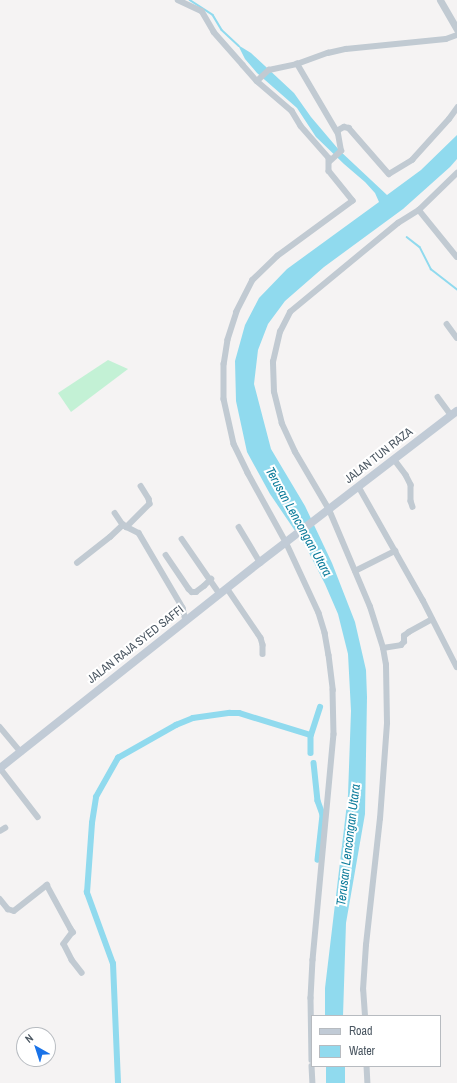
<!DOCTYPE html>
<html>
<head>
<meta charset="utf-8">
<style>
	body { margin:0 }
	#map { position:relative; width:457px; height:1083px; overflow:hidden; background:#f5f3f3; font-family:"Archivo Narrow",sans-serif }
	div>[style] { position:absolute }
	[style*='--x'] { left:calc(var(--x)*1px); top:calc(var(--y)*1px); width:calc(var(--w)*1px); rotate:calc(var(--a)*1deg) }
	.green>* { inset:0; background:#c3f1d5 }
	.water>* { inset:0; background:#90daee; transform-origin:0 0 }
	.stream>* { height:1.5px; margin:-0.75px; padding:0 0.75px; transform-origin:0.75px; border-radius:0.75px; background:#90daee }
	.canal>* { height:5.5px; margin:-2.75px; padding:0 2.75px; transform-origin:2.75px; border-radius:2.75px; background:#90daee }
	.minor>* { height:5.5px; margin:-2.75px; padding:0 2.75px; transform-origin:2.75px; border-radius:2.75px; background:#c1cad2 }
	.tertiary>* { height:7px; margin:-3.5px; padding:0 3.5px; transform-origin:3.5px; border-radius:3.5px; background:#c1cad2 }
	.secondary>* { height:8px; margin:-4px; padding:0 4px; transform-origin:4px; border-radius:4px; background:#c1cbd6 }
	span { translate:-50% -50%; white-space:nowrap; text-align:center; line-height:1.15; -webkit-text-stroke:4px #fff; paint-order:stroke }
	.street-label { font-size:12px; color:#4a5661 }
	.water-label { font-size:13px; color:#0c7c9b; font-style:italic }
	.legend { position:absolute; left:311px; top:1015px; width:130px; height:52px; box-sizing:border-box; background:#fff; border:1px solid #b7bbc0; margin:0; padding:5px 7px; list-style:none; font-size:12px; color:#4a5661 }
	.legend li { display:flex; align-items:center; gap:8px; height:20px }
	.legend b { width:20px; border:1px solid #b7bbc0 }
	.north { position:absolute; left:16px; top:1027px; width:40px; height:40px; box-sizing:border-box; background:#fff; border:1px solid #b7bbc0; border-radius:50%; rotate:321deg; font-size:11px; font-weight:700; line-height:16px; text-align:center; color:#4a5661 }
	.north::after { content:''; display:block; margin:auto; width:14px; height:18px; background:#1a73e8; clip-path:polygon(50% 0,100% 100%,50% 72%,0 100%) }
</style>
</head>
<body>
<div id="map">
	<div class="green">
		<div style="clip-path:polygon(108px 360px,128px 369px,71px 412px,58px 393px)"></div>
	</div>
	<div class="water">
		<div style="clip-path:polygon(238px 45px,251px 53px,294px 93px,311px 117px,339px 150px,387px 195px,421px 170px,457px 135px,457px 159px,450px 167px,403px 209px,324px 267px,285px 301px,268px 324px,258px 350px,254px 384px,271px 449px,305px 506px,332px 563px,355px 622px,366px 670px,367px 697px,365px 814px,346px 923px,343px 1016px,325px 1016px,325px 988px,348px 795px,351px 711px,348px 654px,338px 614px,325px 584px,306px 547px,270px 494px,247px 452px,236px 401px,235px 361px,245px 325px,259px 298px,287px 269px,379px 202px,375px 193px,365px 182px,344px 164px,316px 137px,297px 108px,257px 73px,245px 59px)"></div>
		<div style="left:326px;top:1066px;width:19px;height:17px"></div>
	</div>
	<div class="stream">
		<div style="--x:190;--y:0;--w:27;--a:33"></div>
		<div style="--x:213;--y:15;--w:17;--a:59"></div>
		<div style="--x:222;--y:30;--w:23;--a:43"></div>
		<div style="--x:407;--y:237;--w:16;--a:38"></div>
		<div style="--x:420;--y:247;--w:25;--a:63"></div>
		<div style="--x:431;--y:269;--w:33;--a:38"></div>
	</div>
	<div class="canal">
		<div style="--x:311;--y:735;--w:29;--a:-72"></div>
		<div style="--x:314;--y:763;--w:38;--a:84"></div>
		<div style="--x:318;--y:801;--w:15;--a:70"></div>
		<div style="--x:323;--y:815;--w:45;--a:96.3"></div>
		<div style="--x:118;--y:1083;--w:119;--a:-92.4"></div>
		<div style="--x:113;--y:964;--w:76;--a:-110.1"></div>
		<div style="--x:87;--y:893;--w:70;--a:-85.9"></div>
		<div style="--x:92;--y:823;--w:26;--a:-81"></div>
		<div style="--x:96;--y:797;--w:45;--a:-60.6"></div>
		<div style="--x:118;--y:758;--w:67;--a:-29.6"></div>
		<div style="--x:176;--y:725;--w:18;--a:-22"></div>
		<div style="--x:193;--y:718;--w:37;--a:-8"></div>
		<div style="--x:230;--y:713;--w:9;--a:0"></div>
		<div style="--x:239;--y:713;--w:75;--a:17"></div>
		<div style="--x:311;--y:735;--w:18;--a:90"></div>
	</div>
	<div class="minor">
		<div style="--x:178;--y:0;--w:26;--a:25"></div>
		<div style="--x:202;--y:11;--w:24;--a:60"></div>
		<div style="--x:214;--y:32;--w:44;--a:48.7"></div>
		<div style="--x:243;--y:65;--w:21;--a:49"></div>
		<div style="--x:257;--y:81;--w:46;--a:40.6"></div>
		<div style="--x:292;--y:111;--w:17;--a:59"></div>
		<div style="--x:301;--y:126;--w:43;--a:48.8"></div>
		<div style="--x:329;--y:158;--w:13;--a:90"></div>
		<div style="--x:329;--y:171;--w:38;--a:51"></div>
		<div style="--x:353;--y:201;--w:93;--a:143.7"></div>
		<div style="--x:278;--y:256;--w:35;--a:136"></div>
		<div style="--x:253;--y:280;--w:36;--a:117"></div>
		<div style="--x:237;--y:312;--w:29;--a:108"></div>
		<div style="--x:228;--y:340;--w:24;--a:99"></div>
		<div style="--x:224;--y:364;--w:35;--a:90"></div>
		<div style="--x:224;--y:399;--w:46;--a:77.5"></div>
		<div style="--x:234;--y:444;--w:32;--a:64"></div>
		<div style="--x:248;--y:473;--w:79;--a:61.2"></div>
		<div style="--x:286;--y:542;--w:78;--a:65.1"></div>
		<div style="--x:319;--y:613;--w:21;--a:73"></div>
		<div style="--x:325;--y:633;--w:22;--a:80"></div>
		<div style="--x:329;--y:655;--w:35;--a:83"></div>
		<div style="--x:333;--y:690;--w:44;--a:88.7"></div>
		<div style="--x:334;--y:734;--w:227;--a:95.3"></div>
		<div style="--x:313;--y:960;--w:38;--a:93"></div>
		<div style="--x:311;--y:998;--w:62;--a:89.1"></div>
		<div style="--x:257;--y:81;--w:16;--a:-43"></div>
		<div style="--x:269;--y:70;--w:29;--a:-12"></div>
		<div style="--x:337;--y:131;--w:8;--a:-30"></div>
		<div style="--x:344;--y:127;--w:5;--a:11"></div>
		<div style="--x:349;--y:128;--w:61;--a:49"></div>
		<div style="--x:389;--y:174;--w:27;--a:-31"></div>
		<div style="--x:412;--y:160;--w:55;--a:-47.9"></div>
		<div style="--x:449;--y:119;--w:14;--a:-54"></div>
		<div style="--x:330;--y:161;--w:15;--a:-42"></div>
		<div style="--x:341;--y:151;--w:17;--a:-100"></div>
		<div style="--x:338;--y:134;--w:81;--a:-120.4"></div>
		<div style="--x:297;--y:64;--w:33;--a:-20"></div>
		<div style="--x:328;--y:53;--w:18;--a:-13"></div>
		<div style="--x:346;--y:49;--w:100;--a:-5.7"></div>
		<div style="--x:446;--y:39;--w:12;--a:-20"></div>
		<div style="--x:419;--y:210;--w:60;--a:51"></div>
		<div style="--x:447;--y:324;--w:17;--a:54"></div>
		<div style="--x:438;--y:397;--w:22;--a:54"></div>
		<div style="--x:394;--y:459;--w:20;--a:53"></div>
		<div style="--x:406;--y:475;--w:11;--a:63"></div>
		<div style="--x:411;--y:485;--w:16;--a:90"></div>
		<div style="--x:411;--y:501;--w:6;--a:72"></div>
		<div style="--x:141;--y:486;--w:15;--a:58"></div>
		<div style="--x:149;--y:499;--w:5;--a:79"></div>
		<div style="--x:150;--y:504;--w:33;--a:135"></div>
		<div style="--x:127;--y:527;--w:13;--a:27"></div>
		<div style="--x:139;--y:533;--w:87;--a:59.6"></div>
		<div style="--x:183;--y:608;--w:13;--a:77"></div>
		<div style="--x:359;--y:487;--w:130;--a:60.5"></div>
		<div style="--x:423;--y:600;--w:75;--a:63.1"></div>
		<div style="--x:115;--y:513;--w:14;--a:56"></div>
		<div style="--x:239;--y:527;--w:41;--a:59"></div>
		<div style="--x:182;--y:539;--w:67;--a:55.4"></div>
		<div style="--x:166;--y:555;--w:41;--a:55.9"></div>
		<div style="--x:189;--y:589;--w:4;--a:45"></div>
		<div style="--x:192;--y:592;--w:4;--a:0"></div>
		<div style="--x:196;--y:592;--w:10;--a:-37"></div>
		<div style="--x:204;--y:586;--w:10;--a:-45"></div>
		<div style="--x:77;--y:563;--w:42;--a:-38.2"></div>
		<div style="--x:110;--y:537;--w:18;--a:-43"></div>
		<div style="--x:123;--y:525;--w:4;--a:27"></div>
		<div style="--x:355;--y:571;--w:45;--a:-26.6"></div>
		<div style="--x:227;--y:588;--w:60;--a:55.8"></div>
		<div style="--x:261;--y:638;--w:7;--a:74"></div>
		<div style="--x:263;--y:645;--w:9;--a:90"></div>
		<div style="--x:383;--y:648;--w:18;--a:-9"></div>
		<div style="--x:401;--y:645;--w:4;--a:-45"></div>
		<div style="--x:404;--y:642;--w:6;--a:-90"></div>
		<div style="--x:404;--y:636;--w:6;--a:-39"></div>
		<div style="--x:409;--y:632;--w:26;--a:-29"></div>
		<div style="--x:0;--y:727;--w:33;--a:50"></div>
		<div style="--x:0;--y:768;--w:62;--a:52.2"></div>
		<div style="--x:0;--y:831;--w:6;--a:-31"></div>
		<div style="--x:0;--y:899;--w:13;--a:51"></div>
		<div style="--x:8;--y:909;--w:6;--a:18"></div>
		<div style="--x:14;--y:911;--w:42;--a:-38.2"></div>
		<div style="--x:47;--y:885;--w:50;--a:61.4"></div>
		<div style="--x:71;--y:929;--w:4;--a:56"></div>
		<div style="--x:73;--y:932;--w:15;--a:127"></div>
		<div style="--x:64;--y:944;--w:18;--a:63"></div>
		<div style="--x:72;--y:960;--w:16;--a:52"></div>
		<div style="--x:365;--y:1016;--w:26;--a:-94"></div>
		<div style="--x:363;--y:990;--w:45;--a:-86.2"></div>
		<div style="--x:366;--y:945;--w:127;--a:-83.7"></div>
		<div style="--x:380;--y:819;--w:96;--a:-85.8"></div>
		<div style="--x:387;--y:723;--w:58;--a:-91"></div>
		<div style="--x:386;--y:665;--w:17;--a:-100"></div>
		<div style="--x:383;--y:648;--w:43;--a:-107.6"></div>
		<div style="--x:370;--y:607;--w:105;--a:-112.9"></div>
		<div style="--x:329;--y:510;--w:67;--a:-120.4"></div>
		<div style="--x:295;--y:452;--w:31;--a:-115"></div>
		<div style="--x:282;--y:424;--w:33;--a:-104"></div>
		<div style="--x:274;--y:392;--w:30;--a:-92"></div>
		<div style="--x:273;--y:362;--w:31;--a:-77"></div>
		<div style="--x:280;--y:332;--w:22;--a:-63"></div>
		<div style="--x:290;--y:312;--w:140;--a:-39.5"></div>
		<div style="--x:398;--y:223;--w:25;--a:-32"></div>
		<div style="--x:419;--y:210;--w:53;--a:-44.2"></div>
		<div style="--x:312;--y:1066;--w:17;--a:87"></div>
		<div style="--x:367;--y:1066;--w:17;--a:87"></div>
	</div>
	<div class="tertiary">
		<div style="--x:440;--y:0;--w:34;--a:60"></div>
	</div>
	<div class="secondary">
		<div style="--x:0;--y:768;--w:332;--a:-38.4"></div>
		<div style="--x:260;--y:562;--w:248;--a:-37.5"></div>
	</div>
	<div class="street-label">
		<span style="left:379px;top:456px;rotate:-38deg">JALAN TUN RAZA</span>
		<span style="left:136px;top:645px;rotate:-38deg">JALAN RAJA SYED SAFFI</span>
	</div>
	<div class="water-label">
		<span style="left:298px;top:522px;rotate:61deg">Terusan Lencongan Utara</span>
		<span style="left:349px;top:845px;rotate:-83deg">Terusan Lencongan Utara</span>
	</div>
	<ul class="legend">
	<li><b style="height:5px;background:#c1cbd6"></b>Road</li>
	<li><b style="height:11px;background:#90daee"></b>Water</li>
	</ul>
	<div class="north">N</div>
</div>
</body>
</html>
